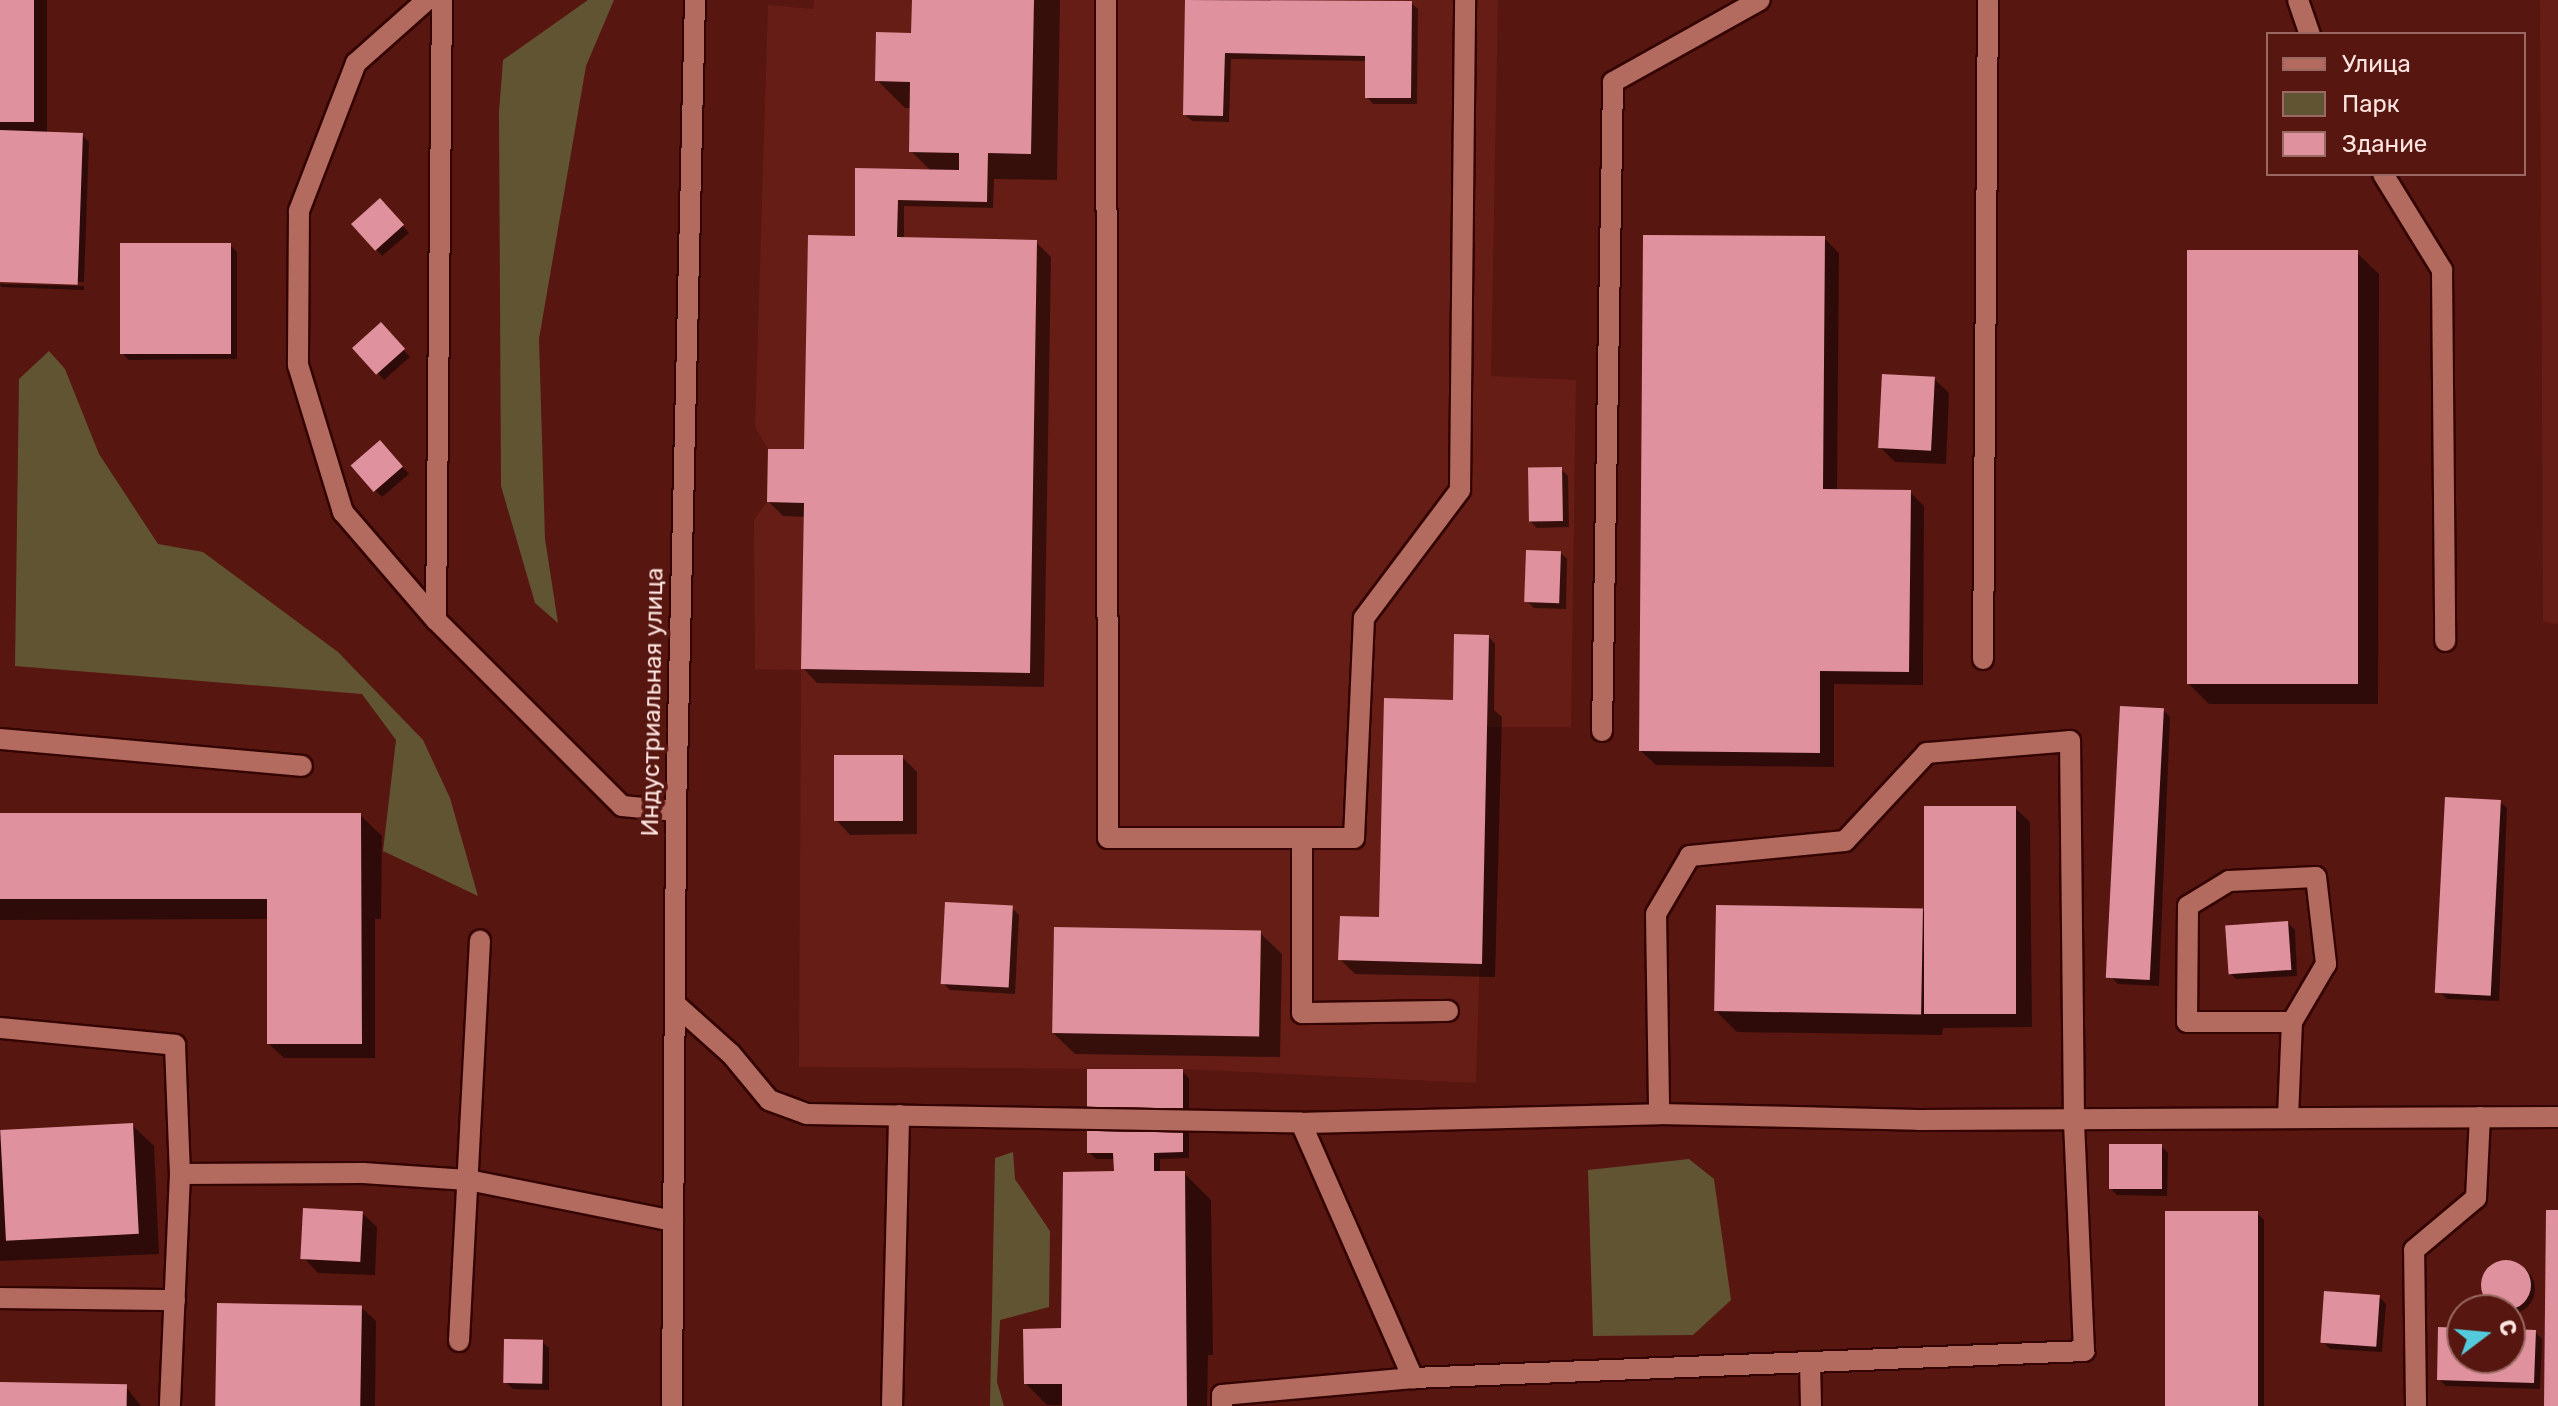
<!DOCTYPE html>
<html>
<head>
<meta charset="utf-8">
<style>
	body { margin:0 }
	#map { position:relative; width:2558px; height:1406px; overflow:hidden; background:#57160f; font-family:Rubik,sans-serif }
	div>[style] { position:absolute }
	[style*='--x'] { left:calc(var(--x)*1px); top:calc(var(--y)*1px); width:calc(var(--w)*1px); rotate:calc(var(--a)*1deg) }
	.built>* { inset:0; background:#661d15 }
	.green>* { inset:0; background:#605433 }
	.shadow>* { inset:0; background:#0007 }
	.round { border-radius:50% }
	.building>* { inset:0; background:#df919d; transform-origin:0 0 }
	.roads { filter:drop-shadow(2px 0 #330402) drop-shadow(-2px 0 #330402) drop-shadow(0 2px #330402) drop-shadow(0 -2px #330402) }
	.lane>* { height:20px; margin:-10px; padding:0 10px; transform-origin:10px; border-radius:10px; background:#b46b5f }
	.secondary>* { height:20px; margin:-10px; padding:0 10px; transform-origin:10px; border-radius:10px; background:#b46b5f }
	span { translate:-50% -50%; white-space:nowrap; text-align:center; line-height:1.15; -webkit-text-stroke:8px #57160f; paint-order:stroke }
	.street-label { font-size:24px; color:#ffe5e1 }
	.legend { position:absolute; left:2266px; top:32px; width:260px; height:144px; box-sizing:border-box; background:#57160f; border:2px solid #9a6963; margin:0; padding:10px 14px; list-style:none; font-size:24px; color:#ffe5e1 }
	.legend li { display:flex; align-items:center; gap:16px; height:40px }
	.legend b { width:40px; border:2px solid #9a6963 }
	.north { position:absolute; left:2446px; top:1294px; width:80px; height:80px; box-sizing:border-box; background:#57160f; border:2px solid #9a6963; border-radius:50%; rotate:74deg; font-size:22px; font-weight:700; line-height:32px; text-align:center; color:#ffe5e1 }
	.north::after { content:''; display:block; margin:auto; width:28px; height:36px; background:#54cadd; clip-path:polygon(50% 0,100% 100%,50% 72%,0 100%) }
</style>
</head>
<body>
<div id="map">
	<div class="built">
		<div style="clip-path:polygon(814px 0,1498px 0,1491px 376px,1576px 380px,1571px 727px,1487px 727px,1476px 1083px,1183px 1069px,799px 1067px,801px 670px,755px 669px,754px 520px,767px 502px,768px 449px,755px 427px,768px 5px,813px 9px)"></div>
		<div style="clip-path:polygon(2540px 0,2558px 0,2558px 624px,2543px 622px)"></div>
	</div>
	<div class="green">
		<div style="clip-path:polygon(588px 0,614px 0,586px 66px,539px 339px,545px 539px,558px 623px,535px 603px,501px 486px,499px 112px,503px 60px)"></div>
		<div style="clip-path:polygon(49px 351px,65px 369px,99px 454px,158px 544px,203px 552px,338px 652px,423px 740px,450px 798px,478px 896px,383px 851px,396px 740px,362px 694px,15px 666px,19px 379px)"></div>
		<div style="clip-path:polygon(1013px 1152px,1015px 1179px,1050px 1231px,1049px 1307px,1000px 1320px,997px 1382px,1004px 1406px,990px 1406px,995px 1158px)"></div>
		<div style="clip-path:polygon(1689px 1159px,1714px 1179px,1731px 1300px,1693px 1335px,1593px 1336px,1588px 1170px)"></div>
	</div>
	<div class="shadow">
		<div style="clip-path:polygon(0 0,47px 0,47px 134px,82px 135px,89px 142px,84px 282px,0 280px)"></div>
		<div style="clip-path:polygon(914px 0,1060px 0,1057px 180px,994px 179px,993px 208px,904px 206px,904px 239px,1036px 242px,1051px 257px,1044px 687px,817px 683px,803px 668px,806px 517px,783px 516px,769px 502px,806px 451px,857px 235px,931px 171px,911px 151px,912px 108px,905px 108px,877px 80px,913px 35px)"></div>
		<div style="clip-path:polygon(1187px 0,1411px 3px,1418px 9px,1417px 104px,1373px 104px,1367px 97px,1367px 61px,1231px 59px,1229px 122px,1192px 121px,1185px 115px)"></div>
		<div style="clip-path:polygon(387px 208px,409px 233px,382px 256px,354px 224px)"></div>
		<div style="clip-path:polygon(1824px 238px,1839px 253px,1837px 491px,1910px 492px,1924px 506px,1923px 685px,1834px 684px,1834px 767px,1656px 765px,1641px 751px)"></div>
		<div style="clip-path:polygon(230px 245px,237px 252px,237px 359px,129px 360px,122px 353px)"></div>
		<div style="clip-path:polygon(2357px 253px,2379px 274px,2378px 704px,2209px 704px,2188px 683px)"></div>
		<div style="clip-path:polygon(0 284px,84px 286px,84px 290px,1px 287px)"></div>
		<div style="clip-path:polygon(388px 332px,410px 357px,384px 380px,355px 348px)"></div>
		<div style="clip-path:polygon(1934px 379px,1949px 393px,1946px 464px,1895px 462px,1880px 447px)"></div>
		<div style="clip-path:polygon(386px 449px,409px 474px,382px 497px,375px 490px)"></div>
		<div style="clip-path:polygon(1561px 469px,1568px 476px,1569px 527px,1537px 528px,1530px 521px)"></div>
		<div style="clip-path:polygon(1561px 553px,1567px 559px,1566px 609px,1534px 608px,1527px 601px)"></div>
		<div style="clip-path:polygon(1489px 637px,1495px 644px,1494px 710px,1502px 717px,1495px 977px,1355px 974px,1340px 959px,1381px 919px,1458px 702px)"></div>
		<div style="clip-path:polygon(2163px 710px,2170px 717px,2159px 986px,2118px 984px,2111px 977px)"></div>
		<div style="clip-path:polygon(902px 757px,917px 772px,917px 834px,850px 835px,836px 820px)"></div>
		<div style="clip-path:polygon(2500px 802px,2507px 808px,2499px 1001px,2447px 999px,2440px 992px)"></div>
		<div style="clip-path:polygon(2015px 808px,2030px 822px,2032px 1027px,1943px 1028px,1942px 1035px,1737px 1032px,1716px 1011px,1923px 910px,1928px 915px)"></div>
		<div style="clip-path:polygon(0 815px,360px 815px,382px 836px,381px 919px,375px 919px,375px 1058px,284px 1058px,269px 1044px,269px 919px,0 920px)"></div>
		<div style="clip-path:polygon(1012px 908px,1019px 915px,1015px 994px,950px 990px,943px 983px)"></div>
		<div style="clip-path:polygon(2288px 923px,2295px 930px,2297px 976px,2236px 979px,2229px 972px)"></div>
		<div style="clip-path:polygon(1260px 933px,1282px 954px,1280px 1057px,1075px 1054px,1053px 1033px)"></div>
		<div style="clip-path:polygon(1182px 1071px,1189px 1078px,1189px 1158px,1160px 1159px,1160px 1173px,1184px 1173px,1211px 1200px,1213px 1355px,1208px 1355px,1207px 1406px,1047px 1405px,1026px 1384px,1067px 1331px,1116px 1173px,1115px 1159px,1096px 1159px,1089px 1152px)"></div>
		<div style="clip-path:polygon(132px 1125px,154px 1146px,159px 1254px,0 1261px,0 1130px)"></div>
		<div style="clip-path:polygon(2161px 1146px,2168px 1153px,2167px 1196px,2117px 1195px,2110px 1188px)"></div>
		<div style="clip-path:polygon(362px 1213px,377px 1227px,375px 1275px,318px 1273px,304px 1258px)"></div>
		<div style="clip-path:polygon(2257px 1213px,2264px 1220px,2264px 1406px,2167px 1406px)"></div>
		<div class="round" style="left:2485px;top:1264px;width:50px;height:50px"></div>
		<div style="clip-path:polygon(2379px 1297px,2386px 1304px,2382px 1352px,2330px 1349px,2323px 1342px)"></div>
		<div style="clip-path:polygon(361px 1307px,376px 1321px,375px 1406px,218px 1406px)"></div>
		<div style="clip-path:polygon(2462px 1330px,2462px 1358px,2510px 1358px,2510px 1331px,2535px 1332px,2542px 1339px,2540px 1389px,2446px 1386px,2439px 1379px)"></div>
		<div style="clip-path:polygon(542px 1342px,549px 1348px,549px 1390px,513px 1389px,506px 1382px)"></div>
		<div style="clip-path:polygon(0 1384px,126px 1387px,141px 1406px,0 1406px)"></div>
	</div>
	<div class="building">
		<div style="left:0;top:0;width:34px;height:122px"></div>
		<div style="clip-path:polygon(912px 0,1034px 0,1031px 154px,988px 153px,987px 202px,898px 200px,897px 237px,1037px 240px,1030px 673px,801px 669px,804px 503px,767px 502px,768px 449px,804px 449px,808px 235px,855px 236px,855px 168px,959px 170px,959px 153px,909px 152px,910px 82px,875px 81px,876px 32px,911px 33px)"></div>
		<div style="clip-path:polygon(1185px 0,1412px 1px,1411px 98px,1365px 98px,1365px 56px,1225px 53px,1223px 116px,1183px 115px)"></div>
		<div style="left:0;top:130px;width:83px;height:152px;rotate:2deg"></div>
		<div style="left:380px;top:198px;width:36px;height:39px;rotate:48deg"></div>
		<div style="clip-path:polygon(1643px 235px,1825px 236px,1823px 489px,1911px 490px,1909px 672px,1820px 671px,1820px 753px,1639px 751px)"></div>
		<div style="left:120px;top:243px;width:111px;height:111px"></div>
		<div style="left:2187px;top:250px;width:171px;height:434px"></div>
		<div style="left:381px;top:322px;width:36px;height:39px;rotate:48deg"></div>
		<div style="left:1882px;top:374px;width:53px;height:74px;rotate:3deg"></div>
		<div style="left:380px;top:440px;width:35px;height:39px;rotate:49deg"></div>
		<div style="left:1562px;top:467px;width:54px;height:34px;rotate:89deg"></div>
		<div style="left:1526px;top:550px;width:35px;height:52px;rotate:2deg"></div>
		<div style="clip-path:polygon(1454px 634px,1489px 635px,1482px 964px,1338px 960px,1340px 916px,1379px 917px,1384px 698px,1453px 700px)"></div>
		<div style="left:2120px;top:706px;width:44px;height:272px;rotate:3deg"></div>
		<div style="left:903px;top:755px;width:66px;height:69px;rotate:90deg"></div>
		<div style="left:2445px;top:797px;width:56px;height:196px;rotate:3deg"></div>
		<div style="left:1924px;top:806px;width:92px;height:208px"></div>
		<div style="clip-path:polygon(0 813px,361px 813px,362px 1044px,267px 1044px,267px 899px,0 899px)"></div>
		<div style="left:945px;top:902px;width:68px;height:82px;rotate:3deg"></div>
		<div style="left:1716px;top:905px;width:207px;height:106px;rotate:1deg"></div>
		<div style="left:2288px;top:921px;width:49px;height:63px;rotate:86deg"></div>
		<div style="left:1054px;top:927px;width:207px;height:106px;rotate:1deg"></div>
		<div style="clip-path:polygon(1087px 1069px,1183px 1069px,1183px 1152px,1154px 1153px,1154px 1171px,1185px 1171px,1187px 1406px,1062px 1406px,1062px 1384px,1024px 1384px,1023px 1329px,1061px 1328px,1063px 1172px,1114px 1171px,1113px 1153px,1087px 1153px)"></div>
		<div style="left:133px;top:1123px;width:111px;height:133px;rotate:87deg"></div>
		<div style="left:2109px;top:1144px;width:53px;height:45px"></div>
		<div style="left:303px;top:1208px;width:60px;height:51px;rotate:3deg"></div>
		<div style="clip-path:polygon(2546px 1210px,2558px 1210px,2558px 1406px,2544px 1406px)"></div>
		<div style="left:2165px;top:1211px;width:93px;height:195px"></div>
		<div class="round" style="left:2481px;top:1260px;width:50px;height:50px"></div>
		<div style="left:2324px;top:1291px;width:56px;height:52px;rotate:4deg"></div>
		<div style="left:217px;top:1303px;width:145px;height:103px;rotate:1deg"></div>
		<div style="clip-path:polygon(2438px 1327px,2462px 1328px,2462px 1358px,2510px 1358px,2510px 1329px,2536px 1330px,2534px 1383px,2437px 1380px)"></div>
		<div style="left:504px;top:1339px;width:39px;height:44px;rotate:1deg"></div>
		<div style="left:0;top:1382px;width:127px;height:24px;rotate:1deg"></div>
	</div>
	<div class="roads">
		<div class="lane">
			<div style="--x:427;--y:0;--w:95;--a:138.4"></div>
			<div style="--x:356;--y:63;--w:159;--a:111.1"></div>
			<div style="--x:299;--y:211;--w:154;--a:90.4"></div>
			<div style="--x:298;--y:365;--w:154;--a:73"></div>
			<div style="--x:343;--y:512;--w:143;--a:49.3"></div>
			<div style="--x:436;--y:620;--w:263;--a:45"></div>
			<div style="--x:622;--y:806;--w:54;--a:5.3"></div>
			<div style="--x:1106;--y:0;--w:838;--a:89.86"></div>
			<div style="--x:1108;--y:838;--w:246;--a:0"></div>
			<div style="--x:1354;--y:838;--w:220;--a:-87.4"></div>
			<div style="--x:1364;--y:618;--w:160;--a:-53.1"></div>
			<div style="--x:1460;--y:490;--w:490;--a:-89.4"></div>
			<div style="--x:2298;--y:0;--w:36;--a:71"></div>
			<div style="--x:2383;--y:174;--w:113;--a:58.4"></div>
			<div style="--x:2442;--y:270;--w:371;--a:89.5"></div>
			<div style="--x:436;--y:620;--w:620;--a:-89.45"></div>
			<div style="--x:1983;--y:659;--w:659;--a:-89.57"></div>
			<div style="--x:1602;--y:731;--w:649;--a:-89.03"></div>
			<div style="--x:1613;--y:82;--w:168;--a:-29.2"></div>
			<div style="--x:0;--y:739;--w:303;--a:5.1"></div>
			<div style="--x:1302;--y:838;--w:175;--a:90"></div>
			<div style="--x:1302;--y:1013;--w:146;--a:-0.8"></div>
			<div style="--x:675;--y:1004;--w:75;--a:41.8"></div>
			<div style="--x:731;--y:1054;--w:60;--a:50.4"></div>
			<div style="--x:769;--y:1100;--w:40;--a:20.2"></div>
			<div style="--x:807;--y:1114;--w:494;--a:1"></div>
			<div style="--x:1301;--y:1123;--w:358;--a:-1.4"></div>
			<div style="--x:1659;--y:1114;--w:259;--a:1.3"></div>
			<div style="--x:1918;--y:1120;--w:640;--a:-0.27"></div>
			<div style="--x:0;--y:1028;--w:176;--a:5.5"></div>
			<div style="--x:175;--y:1045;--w:129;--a:87.8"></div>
			<div style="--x:180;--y:1174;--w:232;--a:92.5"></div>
			<div style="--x:2288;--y:1117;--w:95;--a:-87.6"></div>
			<div style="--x:2292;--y:1022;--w:105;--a:180"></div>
			<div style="--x:2187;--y:1022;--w:116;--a:-89.5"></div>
			<div style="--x:2188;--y:906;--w:48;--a:-31.4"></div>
			<div style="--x:2229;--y:881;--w:87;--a:-2.6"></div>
			<div style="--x:2316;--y:877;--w:88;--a:83.4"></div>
			<div style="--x:2326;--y:964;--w:67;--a:120.4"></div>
			<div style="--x:1301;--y:1123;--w:279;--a:66.3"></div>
			<div style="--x:180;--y:1174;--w:183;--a:-0.3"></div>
			<div style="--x:363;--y:1173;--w:105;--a:3.8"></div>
			<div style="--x:468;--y:1180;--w:209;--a:11.3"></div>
			<div style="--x:0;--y:1298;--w:175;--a:0.7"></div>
			<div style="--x:459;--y:1341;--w:401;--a:-87"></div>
			<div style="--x:1810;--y:1362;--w:44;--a:88.7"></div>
			<div style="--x:892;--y:1406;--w:291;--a:-88.6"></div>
			<div style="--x:1222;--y:1406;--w:11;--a:-90"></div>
			<div style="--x:1222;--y:1395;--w:192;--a:-5.1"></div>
			<div style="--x:1413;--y:1378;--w:672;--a:-2.3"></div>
			<div style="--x:2084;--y:1351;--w:232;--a:-92.5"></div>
			<div style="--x:2074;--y:1119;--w:378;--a:-90.6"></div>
			<div style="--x:2070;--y:741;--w:144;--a:175.2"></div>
			<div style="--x:1927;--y:753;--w:120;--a:133"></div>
			<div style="--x:1845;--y:841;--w:156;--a:174.5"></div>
			<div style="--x:1690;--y:856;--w:67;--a:120.4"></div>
			<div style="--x:1656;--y:914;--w:200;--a:89.1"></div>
			<div style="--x:2416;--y:1406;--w:156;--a:-90.7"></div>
			<div style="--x:2414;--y:1250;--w:81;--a:-40"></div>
			<div style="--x:2476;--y:1198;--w:81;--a:-87.2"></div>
		</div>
		<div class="secondary">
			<div style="--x:672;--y:1406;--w:595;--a:-89.61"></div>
			<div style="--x:676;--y:811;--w:811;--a:-88.66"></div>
		</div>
	</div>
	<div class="street-label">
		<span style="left:653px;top:702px;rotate:-89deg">Индустриальная улица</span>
	</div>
	<ul class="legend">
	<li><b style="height:10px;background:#b46b5f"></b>Улица</li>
	<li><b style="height:22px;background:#605433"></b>Парк</li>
	<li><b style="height:22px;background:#df919d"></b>Здание</li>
	</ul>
	<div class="north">С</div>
</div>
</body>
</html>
